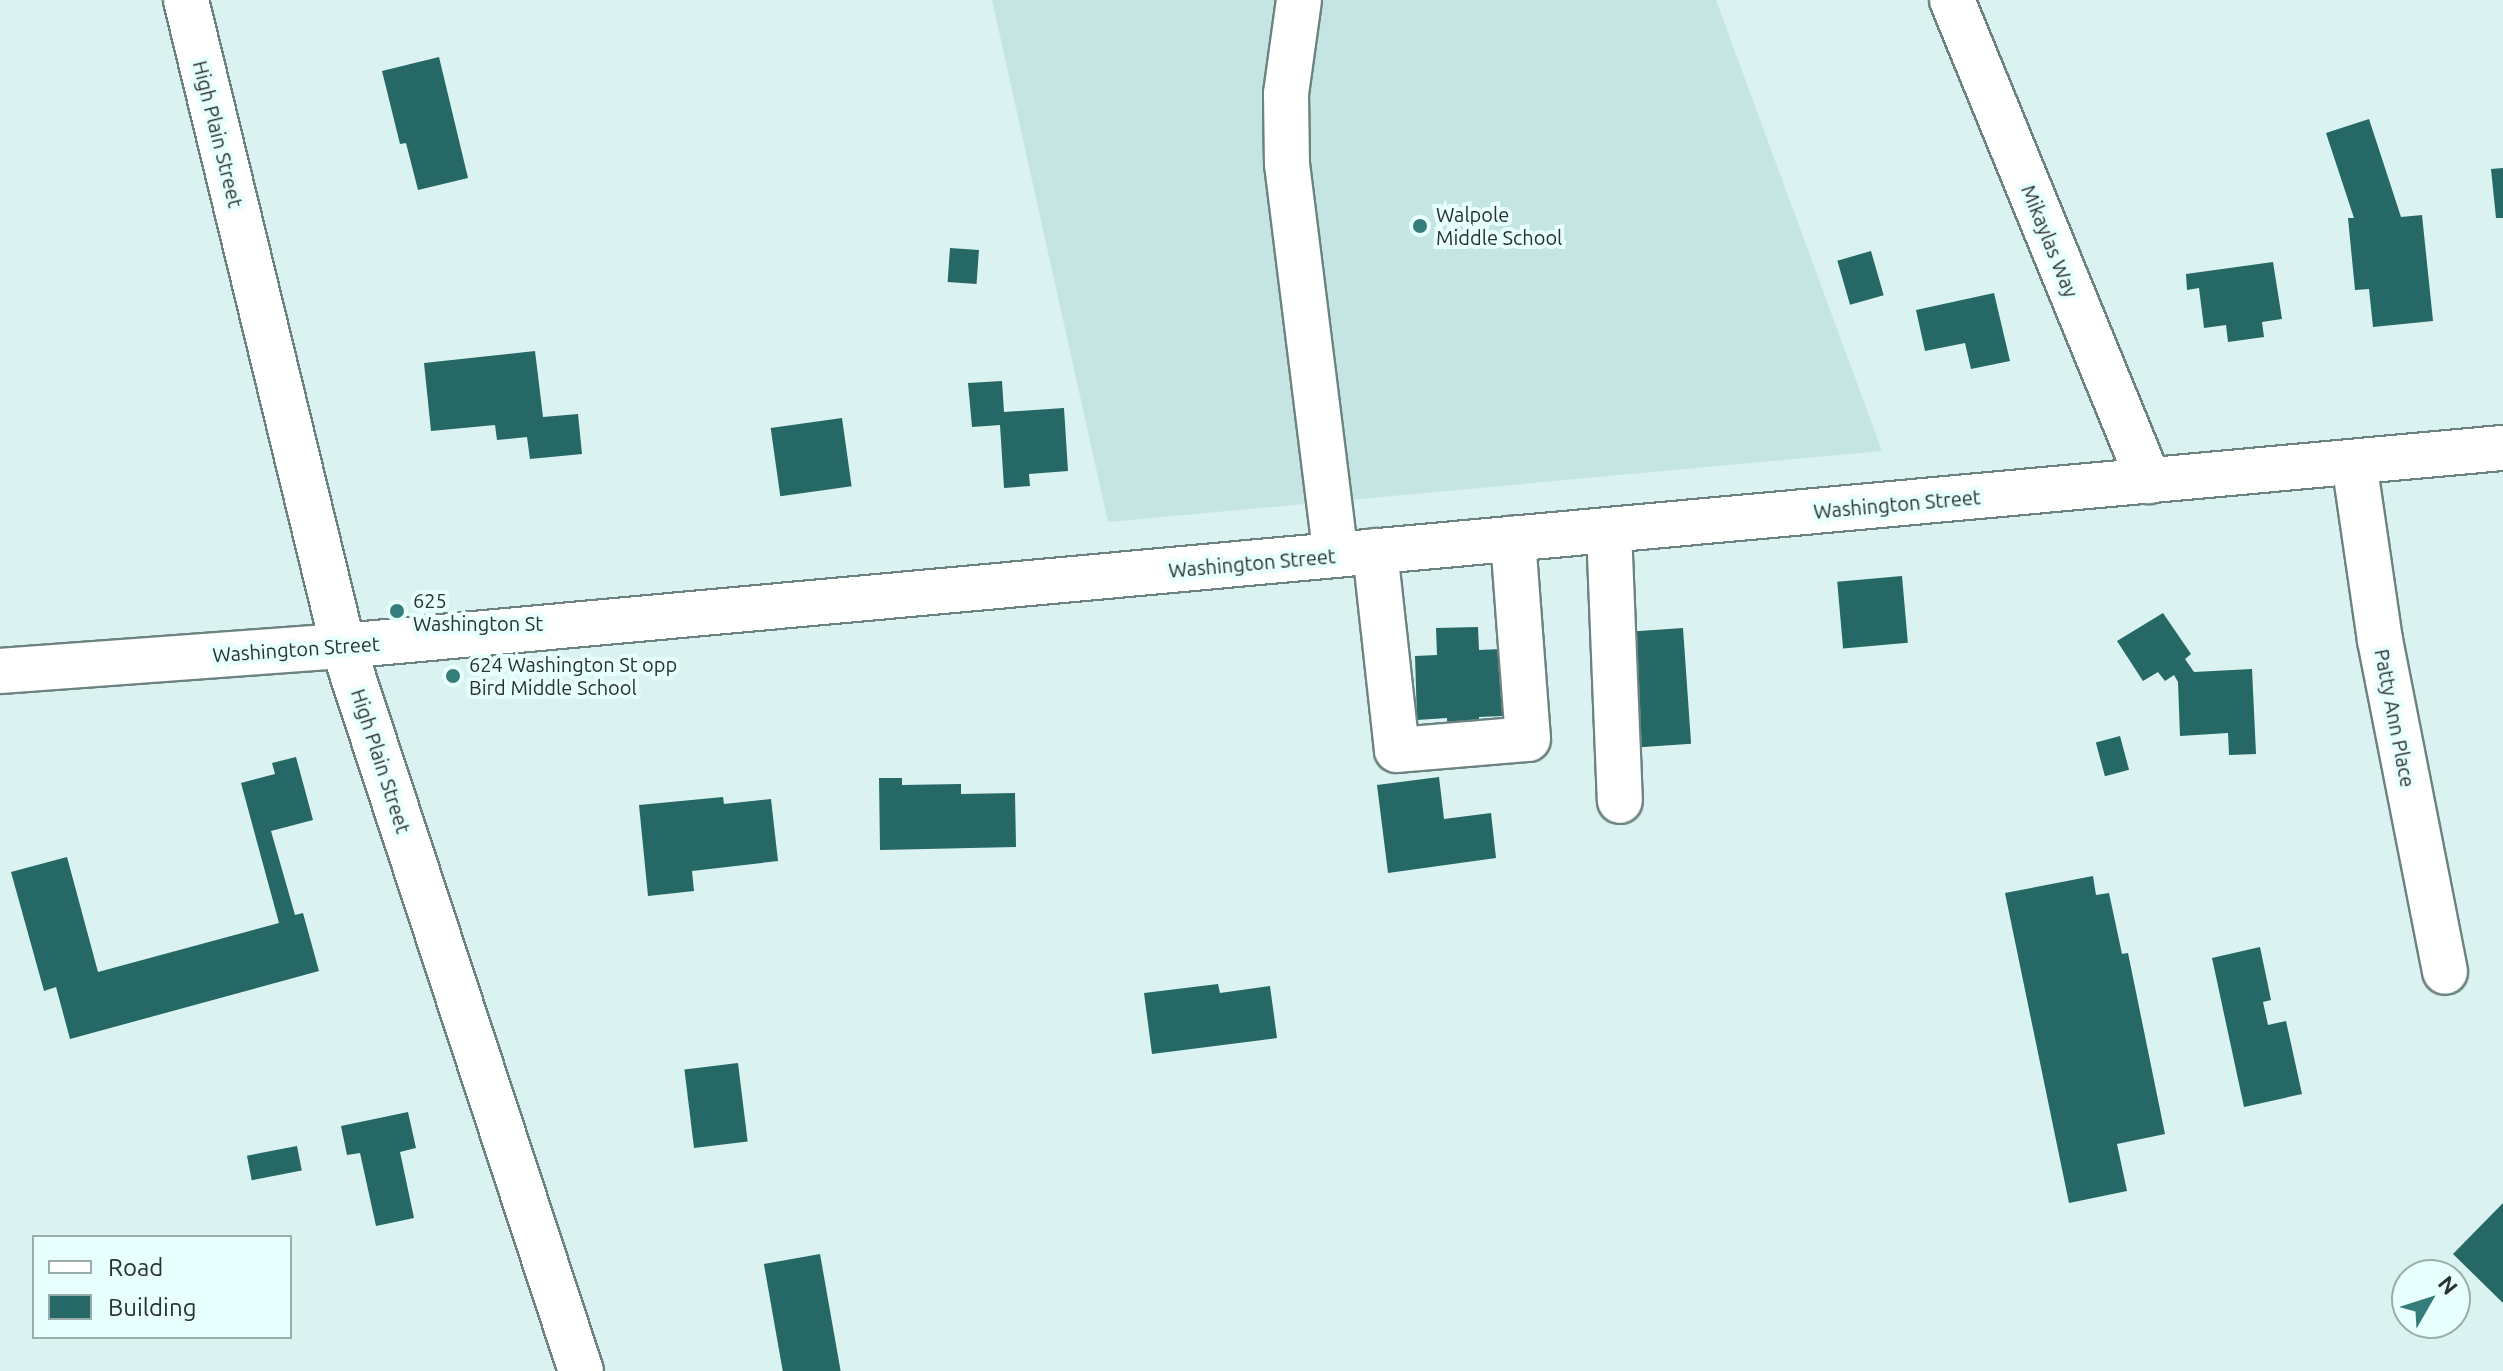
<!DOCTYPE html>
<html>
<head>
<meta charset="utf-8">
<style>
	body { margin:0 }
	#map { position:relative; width:2503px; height:1371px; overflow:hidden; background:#daf2f0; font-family:Ubuntu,sans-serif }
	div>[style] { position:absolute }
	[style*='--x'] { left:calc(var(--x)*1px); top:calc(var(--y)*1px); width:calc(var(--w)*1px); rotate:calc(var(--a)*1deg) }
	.built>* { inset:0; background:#c5e5e3 }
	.building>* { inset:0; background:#256865; transform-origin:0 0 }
	.roads { filter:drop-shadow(2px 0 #6d8381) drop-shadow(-2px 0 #6d8381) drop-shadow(0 2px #6d8381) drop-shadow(0 -2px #6d8381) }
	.minor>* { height:44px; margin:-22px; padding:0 22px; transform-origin:22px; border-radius:22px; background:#fff }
	.major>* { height:44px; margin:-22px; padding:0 22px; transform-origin:22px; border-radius:22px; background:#fff }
	.dots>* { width:22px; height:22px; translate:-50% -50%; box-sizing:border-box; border:4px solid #e7fffd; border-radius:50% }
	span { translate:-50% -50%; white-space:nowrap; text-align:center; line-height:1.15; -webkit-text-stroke:8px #e7fffd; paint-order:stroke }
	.street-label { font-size:20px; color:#293231 }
	.poi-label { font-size:20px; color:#293231 }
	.left { translate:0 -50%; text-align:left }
	.legend { position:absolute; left:32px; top:1235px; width:260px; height:104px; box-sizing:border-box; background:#e7fffd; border:2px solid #9badab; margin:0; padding:10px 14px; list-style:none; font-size:24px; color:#293231 }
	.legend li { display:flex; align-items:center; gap:16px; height:40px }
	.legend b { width:40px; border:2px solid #9badab }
	.north { position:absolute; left:2391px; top:1259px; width:80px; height:80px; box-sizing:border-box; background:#e7fffd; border:2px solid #9badab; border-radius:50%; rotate:51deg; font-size:22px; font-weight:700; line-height:32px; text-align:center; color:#293231 }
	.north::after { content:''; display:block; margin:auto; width:28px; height:36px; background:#357d7a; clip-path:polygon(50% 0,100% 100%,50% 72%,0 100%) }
</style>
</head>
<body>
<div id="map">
	<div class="built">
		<div style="clip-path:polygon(992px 0,1716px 0,1882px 451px,1108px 522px)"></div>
	</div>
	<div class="building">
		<div style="clip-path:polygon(439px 57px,468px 178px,418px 190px,406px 143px,400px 144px,382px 71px)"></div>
		<div style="clip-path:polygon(2369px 119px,2401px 217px,2422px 215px,2433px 321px,2373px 327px,2369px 289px,2355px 290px,2348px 218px,2354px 218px,2326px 133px)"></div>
		<div style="clip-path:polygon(2503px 168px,2503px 218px,2496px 218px,2491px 169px)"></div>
		<div style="left:950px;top:248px;width:29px;height:34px;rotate:4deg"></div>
		<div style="left:1871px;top:251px;width:46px;height:35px;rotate:74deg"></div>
		<div style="clip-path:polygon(2273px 262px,2282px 319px,2262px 322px,2264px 337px,2228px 342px,2226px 325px,2204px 328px,2199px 288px,2187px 290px,2186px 274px)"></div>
		<div style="clip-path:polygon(1994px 293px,2010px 361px,1971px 369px,1965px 343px,1925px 351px,1916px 310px)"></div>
		<div style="clip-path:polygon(535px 351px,543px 417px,578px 414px,582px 454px,530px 459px,527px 437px,497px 440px,495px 425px,431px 431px,424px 363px)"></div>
		<div style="clip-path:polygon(1002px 381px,1004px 412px,1064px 408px,1068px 471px,1029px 474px,1030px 486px,1004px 488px,1000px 425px,972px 427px,968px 383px)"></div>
		<div style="left:842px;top:418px;width:69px;height:72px;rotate:82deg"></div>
		<div style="left:1902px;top:576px;width:67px;height:65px;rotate:85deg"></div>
		<div style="clip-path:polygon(2163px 613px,2191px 654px,2185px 659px,2194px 672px,2252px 669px,2256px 754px,2229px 755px,2228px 733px,2180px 736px,2178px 682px,2174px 675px,2165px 681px,2158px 672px,2143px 681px,2117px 641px)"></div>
		<div style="clip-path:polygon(1478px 627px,1479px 650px,1501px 649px,1503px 716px,1479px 717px,1480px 738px,1448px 739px,1447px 718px,1417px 720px,1415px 656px,1437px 655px,1436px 628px)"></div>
		<div style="left:1683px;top:628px;width:116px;height:55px;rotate:86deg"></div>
		<div style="left:2120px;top:736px;width:35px;height:25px;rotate:75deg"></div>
		<div style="clip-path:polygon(296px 757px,313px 820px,271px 831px,295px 915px,303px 913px,319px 971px,70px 1039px,56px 987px,44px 991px,11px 872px,67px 857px,98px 972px,279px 923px,241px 783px,275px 774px,272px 763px)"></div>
		<div style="clip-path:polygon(1439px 777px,1444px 819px,1491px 813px,1496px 858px,1388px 873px,1377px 785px)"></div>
		<div style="clip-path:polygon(879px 778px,902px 778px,902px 785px,961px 784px,961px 794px,1015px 793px,1016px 847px,880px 850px)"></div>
		<div style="clip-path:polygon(723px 797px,724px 804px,771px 799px,778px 861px,692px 871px,694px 891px,648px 896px,639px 805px)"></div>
		<div style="clip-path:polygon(2093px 876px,2096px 895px,2109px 893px,2122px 954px,2128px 953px,2165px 1134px,2117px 1144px,2127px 1191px,2069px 1203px,2005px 893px)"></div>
		<div style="clip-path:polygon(2260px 947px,2271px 1000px,2263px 1002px,2268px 1025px,2286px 1021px,2302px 1094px,2244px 1107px,2212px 958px)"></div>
		<div style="clip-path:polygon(1218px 984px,1220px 993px,1270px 986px,1277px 1038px,1152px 1054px,1144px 993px)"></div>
		<div style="left:738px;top:1063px;width:79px;height:54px;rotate:83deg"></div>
		<div style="clip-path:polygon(408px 1112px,416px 1148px,400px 1152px,414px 1218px,376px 1226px,360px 1153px,347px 1155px,341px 1126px)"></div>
		<div style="left:297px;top:1146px;width:25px;height:51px;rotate:79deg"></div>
		<div style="clip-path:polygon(2503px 1203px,2503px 1303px,2453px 1254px)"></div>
		<div style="left:820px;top:1254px;width:119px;height:57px;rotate:80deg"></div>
	</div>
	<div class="roads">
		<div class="minor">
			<div style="--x:1299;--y:0;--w:95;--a:97.9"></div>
			<div style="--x:1286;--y:94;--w:70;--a:89.2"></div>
			<div style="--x:1287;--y:164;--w:394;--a:82.9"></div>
			<div style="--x:1952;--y:0;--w:520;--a:67.73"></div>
			<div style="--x:2354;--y:462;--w:180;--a:81.7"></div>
			<div style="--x:2380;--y:640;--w:338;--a:78.9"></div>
			<div style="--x:1609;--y:530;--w:271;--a:87.7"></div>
			<div style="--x:1375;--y:551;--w:200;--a:83.7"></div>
			<div style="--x:1397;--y:750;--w:131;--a:-4.8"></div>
			<div style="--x:1528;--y:739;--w:201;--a:-94.3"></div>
		</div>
		<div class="major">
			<div style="--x:186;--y:0;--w:665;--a:76.34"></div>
			<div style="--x:343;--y:646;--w:763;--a:71.83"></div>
			<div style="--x:0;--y:671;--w:344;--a:-4.2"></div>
			<div style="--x:343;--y:646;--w:2169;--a:-5.24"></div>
		</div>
	</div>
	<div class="dots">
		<div style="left:1420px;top:226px;background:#357d7a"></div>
		<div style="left:397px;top:611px;background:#357d7a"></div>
		<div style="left:453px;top:676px;background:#357d7a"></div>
	</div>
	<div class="street-label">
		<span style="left:218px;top:134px;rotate:76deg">High Plain Street</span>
		<span style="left:2050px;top:241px;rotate:68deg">Mikaylas Way</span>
		<span style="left:1897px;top:504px;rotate:-5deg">Washington Street</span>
		<span style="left:1252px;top:563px;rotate:-5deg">Washington Street</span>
		<span style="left:296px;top:649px;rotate:-4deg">Washington Street</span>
		<span style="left:2395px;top:718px;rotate:79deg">Patty Ann Place</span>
		<span style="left:381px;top:761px;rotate:72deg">High Plain Street</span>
	</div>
	<div class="poi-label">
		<span class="left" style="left:1436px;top:226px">Walpole<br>Middle School</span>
		<span class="left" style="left:413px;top:612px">625<br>Washington St</span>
		<span class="left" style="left:469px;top:676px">624 Washington St opp<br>Bird Middle School</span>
	</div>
	<ul class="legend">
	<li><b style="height:10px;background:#fff"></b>Road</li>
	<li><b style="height:22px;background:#256865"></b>Building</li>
	</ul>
	<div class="north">N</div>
</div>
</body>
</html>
